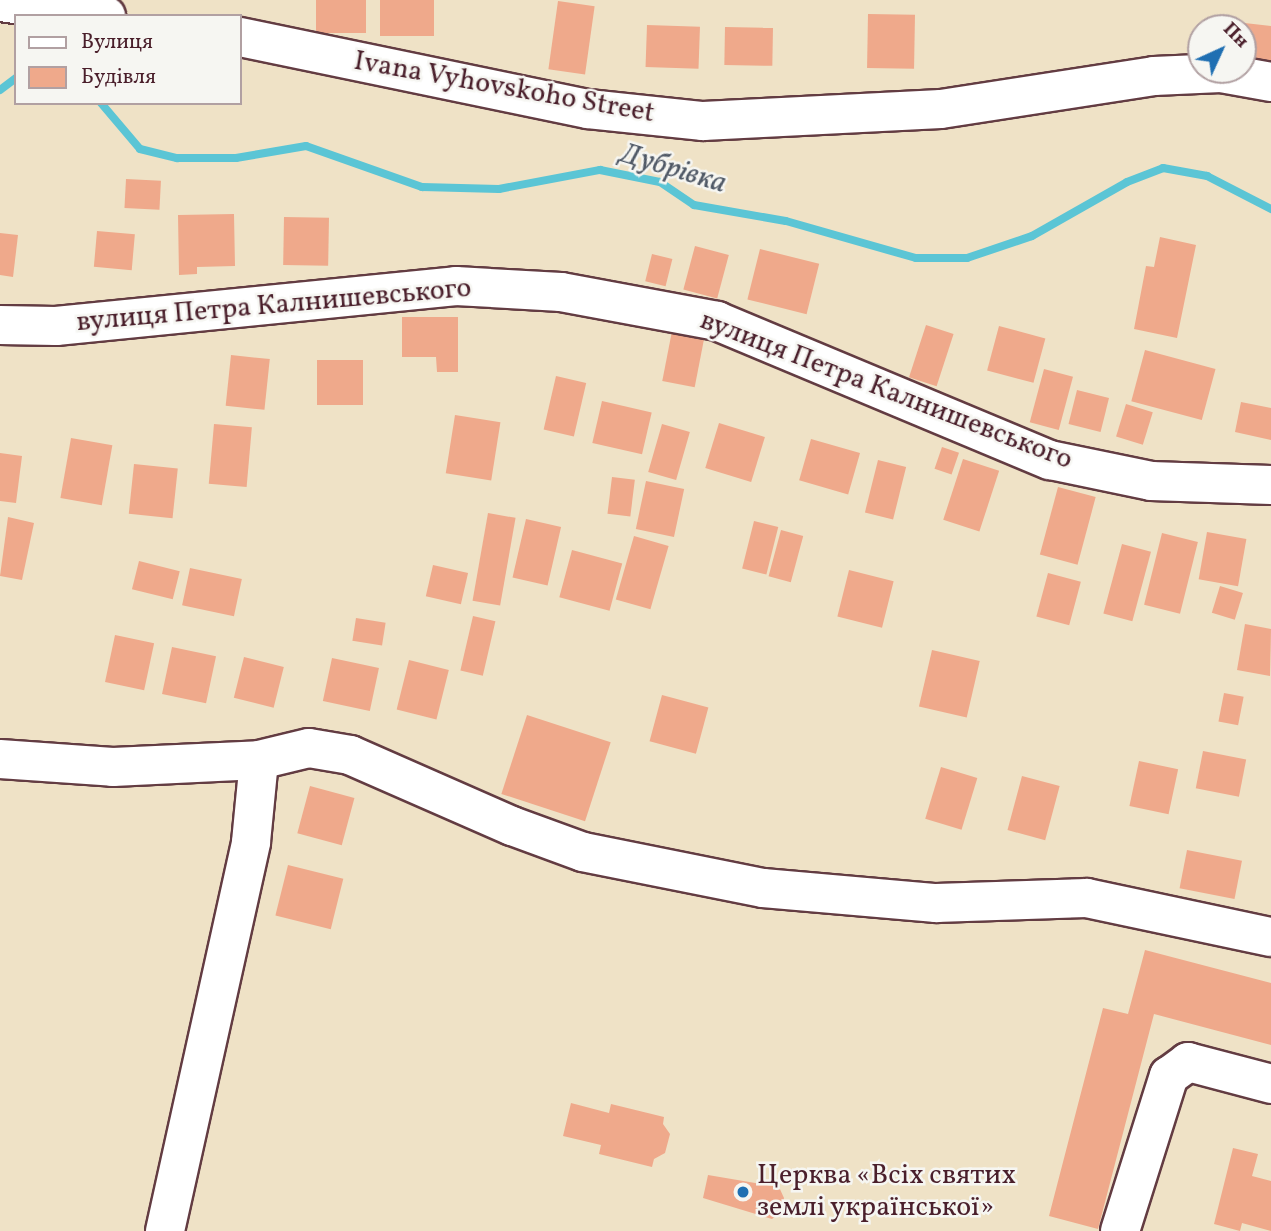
<!DOCTYPE html>
<html>
<head>
<meta charset="utf-8">
<style>
	body { margin:0 }
	#map { position:relative; width:1271px; height:1231px; overflow:hidden; background:#efe2c6; font-family:Vollkorn,serif }
	div>[style] { position:absolute }
	[style*='--x'] { left:calc(var(--x)*1px); top:calc(var(--y)*1px); width:calc(var(--w)*1px); rotate:calc(var(--a)*1deg) }
	.stream>* { height:8px; margin:-4px; padding:0 4px; transform-origin:4px; border-radius:4px; background:#5bc5d5 }
	.building>* { inset:0; background:#efa98b; transform-origin:0 0 }
	.roads { filter:drop-shadow(2px 0 #633c42) drop-shadow(-2px 0 #633c42) drop-shadow(0 2px #633c42) drop-shadow(0 -2px #633c42) }
	.minor>* { height:38px; margin:-19px; padding:0 19px; transform-origin:19px; border-radius:19px; background:#fff }
	.dots>* { width:19px; height:19px; translate:-50% -50%; box-sizing:border-box; border:4px solid #f6f6f2; border-radius:50% }
	span { translate:-50% -50%; white-space:nowrap; text-align:center; line-height:1.15; -webkit-text-stroke:5px #f6f6f2; paint-order:stroke }
	.street-label { font-size:28px; color:#4a1f2b }
	.poi-label { font-size:28px; color:#4a1f2b }
	.left { translate:0 -50%; text-align:left }
	.water-label { font-size:30px; color:#505966; font-style:italic }
	.legend { position:absolute; left:14px; top:14px; width:228px; height:91px; box-sizing:border-box; background:#f6f6f2; border:2px solid #b1a0a2; margin:0; padding:9px 12px; list-style:none; font-size:21px; color:#4a1f2b }
	.legend li { display:flex; align-items:center; gap:14px; height:35px }
	.legend b { width:35px; border:2px solid #b1a0a2 }
	.north { position:absolute; left:1187px; top:14px; width:70px; height:70px; box-sizing:border-box; background:#f6f6f2; border:2px solid #b1a0a2; border-radius:50%; rotate:45deg; font-size:19px; font-weight:700; line-height:28px; text-align:center; color:#4a1f2b }
	.north::after { content:''; display:block; margin:auto; width:24px; height:32px; background:#1f6fb2; clip-path:polygon(50% 0,100% 100%,50% 72%,0 100%) }
</style>
</head>
<body>
<div id="map">
	<div class="stream">
		<div style="--x:0;--y:90;--w:20;--a:-37"></div>
		<div style="--x:101;--y:103;--w:60;--a:49.7"></div>
		<div style="--x:140;--y:149;--w:38;--a:14"></div>
		<div style="--x:177;--y:158;--w:59;--a:0"></div>
		<div style="--x:236;--y:158;--w:71;--a:-9.7"></div>
		<div style="--x:306;--y:146;--w:123;--a:19.5"></div>
		<div style="--x:422;--y:187;--w:77;--a:1.5"></div>
		<div style="--x:499;--y:189;--w:103;--a:-10.7"></div>
		<div style="--x:600;--y:170;--w:61;--a:11.3"></div>
		<div style="--x:660;--y:182;--w:41;--a:34.1"></div>
		<div style="--x:694;--y:205;--w:93;--a:9.9"></div>
		<div style="--x:786;--y:221;--w:135;--a:15.9"></div>
		<div style="--x:916;--y:258;--w:51;--a:0"></div>
		<div style="--x:967;--y:258;--w:69;--a:-18.7"></div>
		<div style="--x:1032;--y:236;--w:109;--a:-29.6"></div>
		<div style="--x:1127;--y:182;--w:39;--a:-21"></div>
		<div style="--x:1163;--y:168;--w:45;--a:10.3"></div>
		<div style="--x:1207;--y:176;--w:72;--a:27.3"></div>
	</div>
	<div class="building">
		<div style="left:316px;top:0;width:50px;height:33px"></div>
		<div style="left:380px;top:0;width:54px;height:36px"></div>
		<div style="left:558px;top:1px;width:37px;height:69px;rotate:8deg"></div>
		<div style="left:868px;top:14px;width:47px;height:54px;rotate:1deg"></div>
		<div style="clip-path:polygon(1227px 21px,1271px 26px,1271px 62px,1243px 59px,1243px 28px,1226px 28px)"></div>
		<div style="left:647px;top:25px;width:53px;height:42px;rotate:2deg"></div>
		<div style="left:725px;top:27px;width:48px;height:38px;rotate:1deg"></div>
		<div style="left:126px;top:179px;width:35px;height:29px;rotate:3deg"></div>
		<div style="clip-path:polygon(234px 214px,235px 266px,197px 267px,197px 274px,179px 275px,178px 215px)"></div>
		<div style="left:284px;top:217px;width:45px;height:48px;rotate:1deg"></div>
		<div style="left:97px;top:231px;width:38px;height:36px;rotate:5deg"></div>
		<div style="clip-path:polygon(0 233px,18px 235px,13px 277px,0 275px)"></div>
		<div style="clip-path:polygon(1160px 237px,1196px 245px,1177px 338px,1134px 329px,1146px 266px,1154px 267px)"></div>
		<div style="left:695px;top:246px;width:35px;height:45px;rotate:15deg"></div>
		<div style="left:760px;top:249px;width:61px;height:52px;rotate:14deg"></div>
		<div style="left:652px;top:254px;width:21px;height:28px;rotate:14deg"></div>
		<div style="clip-path:polygon(402px 317px,458px 317px,458px 372px,437px 372px,436px 357px,402px 357px)"></div>
		<div style="left:926px;top:325px;width:29px;height:55px;rotate:18deg"></div>
		<div style="left:999px;top:326px;width:48px;height:46px;rotate:15deg"></div>
		<div style="left:672px;top:331px;width:33px;height:51px;rotate:11deg"></div>
		<div style="left:1145px;top:350px;width:73px;height:53px;rotate:15deg"></div>
		<div style="left:231px;top:355px;width:39px;height:51px;rotate:6deg"></div>
		<div style="left:317px;top:360px;width:46px;height:45px"></div>
		<div style="left:1044px;top:369px;width:30px;height:55px;rotate:15deg"></div>
		<div style="left:556px;top:376px;width:31px;height:55px;rotate:13deg"></div>
		<div style="left:1077px;top:390px;width:33px;height:35px;rotate:14deg"></div>
		<div style="left:602px;top:401px;width:51px;height:43px;rotate:13deg"></div>
		<div style="clip-path:polygon(1241px 402px,1271px 408px,1271px 440px,1235px 432px)"></div>
		<div style="left:1126px;top:404px;width:28px;height:34px;rotate:17deg"></div>
		<div style="left:455px;top:415px;width:46px;height:59px;rotate:9deg"></div>
		<div style="left:719px;top:423px;width:48px;height:47px;rotate:17deg"></div>
		<div style="left:214px;top:424px;width:38px;height:60px;rotate:5deg"></div>
		<div style="left:662px;top:424px;width:29px;height:50px;rotate:16deg"></div>
		<div style="left:71px;top:438px;width:42px;height:61px;rotate:10deg"></div>
		<div style="left:811px;top:439px;width:51px;height:43px;rotate:16deg"></div>
		<div style="left:942px;top:447px;width:18px;height:23px;rotate:19deg"></div>
		<div style="clip-path:polygon(0 453px,22px 456px,16px 503px,0 501px)"></div>
		<div style="left:963px;top:459px;width:38px;height:64px;rotate:18deg"></div>
		<div style="left:878px;top:460px;width:29px;height:54px;rotate:14deg"></div>
		<div style="left:134px;top:464px;width:44px;height:50px;rotate:6deg"></div>
		<div style="left:612px;top:477px;width:23px;height:37px;rotate:7deg"></div>
		<div style="left:646px;top:481px;width:39px;height:49px;rotate:12deg"></div>
		<div style="left:1058px;top:487px;width:39px;height:70px;rotate:15deg"></div>
		<div style="left:488px;top:513px;width:28px;height:89px;rotate:10deg"></div>
		<div style="clip-path:polygon(8px 517px,34px 523px,22px 580px,0 576px)"></div>
		<div style="left:526px;top:519px;width:36px;height:60px;rotate:13deg"></div>
		<div style="left:754px;top:521px;width:25px;height:49px;rotate:14deg"></div>
		<div style="left:781px;top:530px;width:23px;height:48px;rotate:15deg"></div>
		<div style="left:1207px;top:532px;width:40px;height:48px;rotate:10deg"></div>
		<div style="left:1162px;top:533px;width:37px;height:74px;rotate:14deg"></div>
		<div style="left:634px;top:536px;width:36px;height:66px;rotate:16deg"></div>
		<div style="left:1122px;top:544px;width:30px;height:72px;rotate:15deg"></div>
		<div style="left:572px;top:550px;width:52px;height:49px;rotate:15deg"></div>
		<div style="left:139px;top:561px;width:42px;height:29px;rotate:14deg"></div>
		<div style="left:433px;top:565px;width:36px;height:32px;rotate:13deg"></div>
		<div style="left:190px;top:568px;width:53px;height:38px;rotate:12deg"></div>
		<div style="left:849px;top:570px;width:46px;height:48px;rotate:14deg"></div>
		<div style="left:1048px;top:573px;width:34px;height:45px;rotate:15deg"></div>
		<div style="left:1220px;top:586px;width:24px;height:28px;rotate:17deg"></div>
		<div style="left:473px;top:616px;width:23px;height:56px;rotate:13deg"></div>
		<div style="left:356px;top:618px;width:30px;height:23px;rotate:9deg"></div>
		<div style="clip-path:polygon(1245px 624px,1271px 629px,1270px 676px,1237px 670px)"></div>
		<div style="left:115px;top:635px;width:40px;height:48px;rotate:12deg"></div>
		<div style="left:172px;top:647px;width:45px;height:48px;rotate:12deg"></div>
		<div style="left:932px;top:650px;width:49px;height:58px;rotate:13deg"></div>
		<div style="left:244px;top:657px;width:41px;height:42px;rotate:14deg"></div>
		<div style="left:332px;top:658px;width:48px;height:44px;rotate:12deg"></div>
		<div style="left:409px;top:660px;width:41px;height:51px;rotate:14deg"></div>
		<div style="left:1224px;top:693px;width:20px;height:29px;rotate:11deg"></div>
		<div style="left:662px;top:695px;width:48px;height:48px;rotate:15deg"></div>
		<div style="left:527px;top:715px;width:88px;height:83px;rotate:18deg"></div>
		<div style="left:1203px;top:751px;width:44px;height:38px;rotate:11deg"></div>
		<div style="left:1139px;top:761px;width:40px;height:46px;rotate:12deg"></div>
		<div style="left:941px;top:767px;width:38px;height:54px;rotate:17deg"></div>
		<div style="left:1022px;top:776px;width:39px;height:56px;rotate:15deg"></div>
		<div style="left:310px;top:786px;width:46px;height:49px;rotate:15deg"></div>
		<div style="left:1187px;top:850px;width:56px;height:39px;rotate:11deg"></div>
		<div style="left:288px;top:865px;width:57px;height:52px;rotate:14deg"></div>
		<div style="clip-path:polygon(1145px 950px,1271px 983px,1271px 1045px,1154px 1014px,1098px 1229px,1049px 1216px,1103px 1008px,1128px 1014px)"></div>
		<div style="clip-path:polygon(571px 1103px,609px 1113px,611px 1104px,664px 1117px,663px 1124px,670px 1134px,665px 1153px,654px 1159px,652px 1167px,599px 1154px,601px 1145px,563px 1136px)"></div>
		<div style="clip-path:polygon(1233px 1148px,1258px 1154px,1252px 1176px,1271px 1181px,1271px 1231px,1242px 1223px,1240px 1231px,1214px 1224px)"></div>
		<div style="clip-path:polygon(708px 1175px,779px 1187px,784px 1198px,780px 1213px,772px 1219px,703px 1198px)"></div>
	</div>
	<div class="roads">
		<div class="minor">
			<div style="--x:0;--y:2;--w:107;--a:7.5"></div>
			<div style="--x:240;--y:37;--w:355;--a:11.7"></div>
			<div style="--x:588;--y:109;--w:116;--a:6"></div>
			<div style="--x:703;--y:121;--w:238;--a:-2.9"></div>
			<div style="--x:941;--y:109;--w:216;--a:-8.8"></div>
			<div style="--x:1154;--y:76;--w:67;--a:-2.6"></div>
			<div style="--x:1221;--y:73;--w:51;--a:10.2"></div>
			<div style="--x:0;--y:325;--w:56;--a:1"></div>
			<div style="--x:56;--y:326;--w:402;--a:-5.7"></div>
			<div style="--x:456;--y:286;--w:105;--a:3.3"></div>
			<div style="--x:561;--y:292;--w:159;--a:10.5"></div>
			<div style="--x:717;--y:321;--w:361;--a:22.7"></div>
			<div style="--x:1050;--y:460;--w:103;--a:11.7"></div>
			<div style="--x:1151;--y:481;--w:120;--a:1.9"></div>
			<div style="--x:0;--y:759;--w:113;--a:4"></div>
			<div style="--x:113;--y:767;--w:146;--a:-2.7"></div>
			<div style="--x:259;--y:760;--w:51;--a:-13.5"></div>
			<div style="--x:309;--y:748;--w:42;--a:9.7"></div>
			<div style="--x:350;--y:755;--w:177;--a:23.7"></div>
			<div style="--x:512;--y:826;--w:76;--a:20.1"></div>
			<div style="--x:583;--y:852;--w:184;--a:11.3"></div>
			<div style="--x:763;--y:888;--w:174;--a:5"></div>
			<div style="--x:936;--y:903;--w:151;--a:-1.9"></div>
			<div style="--x:1087;--y:898;--w:188;--a:12"></div>
			<div style="--x:165;--y:1231;--w:398;--a:-77.5"></div>
			<div style="--x:251;--y:842;--w:82;--a:-84.4"></div>
			<div style="--x:1120;--y:1231;--w:163;--a:-72.5"></div>
			<div style="--x:1169;--y:1076;--w:24;--a:-36"></div>
			<div style="--x:1188;--y:1062;--w:86;--a:14.8"></div>
		</div>
	</div>
	<div class="dots">
		<div style="left:743px;top:1192px;background:#1f6fb2"></div>
	</div>
	<div class="street-label">
		<span style="left:504px;top:88px;rotate:10deg">Ivana Vyhovskoho Street</span>
		<span style="left:274px;top:306px;rotate:-5deg">вулиця Петра Калнишевського</span>
		<span style="left:886px;top:391px;rotate:21deg">вулиця Петра Калнишевського</span>
	</div>
	<div class="poi-label">
		<span class="left" style="left:757px;top:1192px">Церква «Всіх святих<br>землі української»</span>
	</div>
	<div class="water-label">
		<span style="left:673px;top:169px;rotate:17deg">Дубрівка</span>
	</div>
	<ul class="legend">
	<li><b style="height:9px;background:#fff"></b>Вулиця</li>
	<li><b style="height:19px;background:#efa98b"></b>Будівля</li>
	</ul>
	<div class="north">Пн</div>
</div>
</body>
</html>
